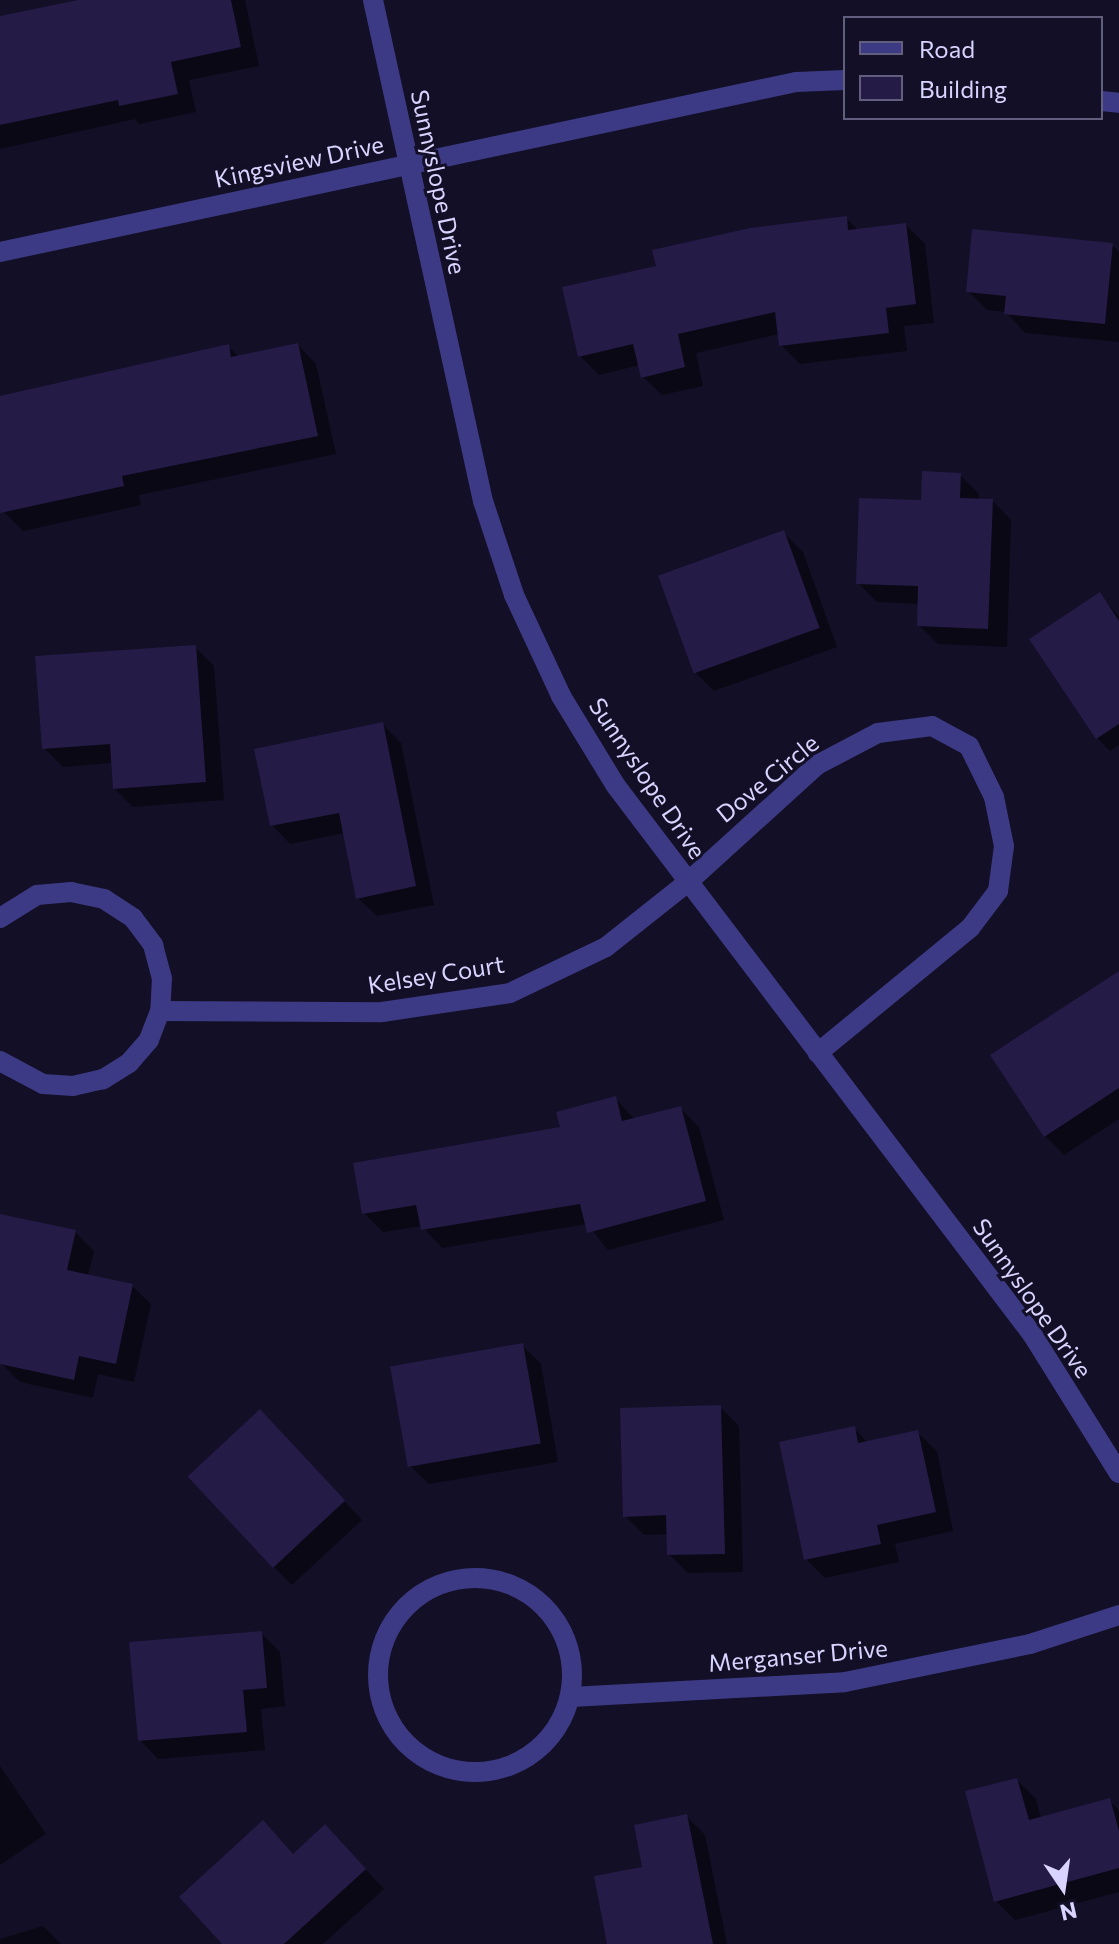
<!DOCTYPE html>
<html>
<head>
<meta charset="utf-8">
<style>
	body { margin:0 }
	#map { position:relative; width:1119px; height:1944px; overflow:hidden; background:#130f26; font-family:Commissioner,sans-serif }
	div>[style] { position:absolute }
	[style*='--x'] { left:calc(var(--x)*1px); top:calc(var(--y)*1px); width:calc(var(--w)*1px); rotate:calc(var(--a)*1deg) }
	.shadow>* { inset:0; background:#0007 }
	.building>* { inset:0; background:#241b47; transform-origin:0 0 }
	.minor>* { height:20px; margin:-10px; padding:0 10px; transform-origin:10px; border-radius:10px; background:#3d3a85 }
	.minor>.ring { margin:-10px; padding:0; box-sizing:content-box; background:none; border:20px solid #3d3a85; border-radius:50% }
	span { translate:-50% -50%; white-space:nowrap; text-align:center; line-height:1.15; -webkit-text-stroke:6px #130f26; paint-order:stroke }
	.street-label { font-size:24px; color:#d9d4ff }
	.legend { position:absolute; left:843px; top:16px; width:260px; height:104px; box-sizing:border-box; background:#130f26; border:2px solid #625e7d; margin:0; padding:10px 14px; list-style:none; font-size:24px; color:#d9d4ff }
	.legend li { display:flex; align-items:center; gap:16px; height:40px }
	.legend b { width:40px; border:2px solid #625e7d }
	.north { position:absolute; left:1023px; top:1848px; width:80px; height:80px; -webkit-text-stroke:6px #130f26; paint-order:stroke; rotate:167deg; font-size:22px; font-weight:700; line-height:32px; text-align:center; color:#d9d4ff }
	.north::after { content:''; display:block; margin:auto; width:28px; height:36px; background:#d9d4ff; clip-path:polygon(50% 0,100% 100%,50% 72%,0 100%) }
</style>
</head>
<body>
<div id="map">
	<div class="shadow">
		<div style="clip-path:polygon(83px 0,245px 0,259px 66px,189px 80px,196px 112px,139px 124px,135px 119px,0 149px,0 18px)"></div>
		<div style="clip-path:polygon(846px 218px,859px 231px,906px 225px,925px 244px,934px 323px,904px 326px,907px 351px,800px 364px,781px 345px,779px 334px,696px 353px,703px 386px,662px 395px,643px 377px,640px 365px,599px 375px,580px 356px,658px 268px)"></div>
		<div style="clip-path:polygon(1112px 245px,1119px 252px,1119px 342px,1025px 333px,1006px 312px,987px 310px,968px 291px)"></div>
		<div style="clip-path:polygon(298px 345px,316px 364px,336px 454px,139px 495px,141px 505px,23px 531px,4px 512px,0 397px,228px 346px,239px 357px)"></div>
		<div style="clip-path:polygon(960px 475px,979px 494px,979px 501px,993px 501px,1011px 520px,1007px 647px,938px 644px,919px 625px,919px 604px,877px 602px,858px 583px,923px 503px)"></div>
		<div style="clip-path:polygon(784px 533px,803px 552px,837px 647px,714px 691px,695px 672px)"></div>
		<div style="clip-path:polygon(1100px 595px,1119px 617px,1119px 745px,1110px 751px,1097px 738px)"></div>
		<div style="clip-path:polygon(195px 647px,214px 666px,224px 800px,133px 807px,114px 788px,113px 763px,63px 767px,44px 748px)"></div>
		<div style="clip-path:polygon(382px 724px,401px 743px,434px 905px,377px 916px,358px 898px,345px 833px,290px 844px,272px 825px)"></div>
		<div style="clip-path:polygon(1119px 980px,1119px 1119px,1064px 1155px,1045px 1136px)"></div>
		<div style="clip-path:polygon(615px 1098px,635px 1120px,680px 1108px,699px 1127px,724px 1220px,608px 1250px,587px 1224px,442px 1248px,422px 1226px,383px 1232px,364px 1213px,562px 1129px)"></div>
		<div style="clip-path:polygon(0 1216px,75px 1232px,94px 1251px,88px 1276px,132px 1286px,151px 1304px,134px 1382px,98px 1374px,93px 1398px,20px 1382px,1px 1363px)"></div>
		<div style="clip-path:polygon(522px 1345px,541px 1364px,558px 1462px,429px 1484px,410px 1466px)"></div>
		<div style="clip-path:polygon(720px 1407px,739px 1426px,743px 1572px,688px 1573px,669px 1554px,669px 1534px,644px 1535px,625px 1516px)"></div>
		<div style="clip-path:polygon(854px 1428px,868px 1443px,918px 1433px,937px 1451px,953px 1531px,895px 1544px,899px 1562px,825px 1578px,806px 1559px)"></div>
		<div style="clip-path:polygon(279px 1430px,362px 1520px,292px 1585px,273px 1566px)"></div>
		<div style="clip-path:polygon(261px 1633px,280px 1652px,285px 1706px,261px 1709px,265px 1750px,158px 1759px,140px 1740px)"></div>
		<div style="clip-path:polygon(0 1766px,46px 1834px,0 1865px)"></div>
		<div style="clip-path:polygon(1017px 1780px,1036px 1799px,1041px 1819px,1109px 1801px,1119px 1810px,1119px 1892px,1015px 1920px,996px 1901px)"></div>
		<div style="clip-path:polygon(686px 1816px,705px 1835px,727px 1944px,609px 1944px,645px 1868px)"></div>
		<div style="clip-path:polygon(344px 1846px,384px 1889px,323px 1944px,225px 1944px,294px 1856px)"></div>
		<div style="clip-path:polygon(43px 1926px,61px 1944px,0 1944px,0 1939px)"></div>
	</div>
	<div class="building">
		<div style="clip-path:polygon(78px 0,231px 0,241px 47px,171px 62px,178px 94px,119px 106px,118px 100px,0 125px,0 16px)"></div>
		<div style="clip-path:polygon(847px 216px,848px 230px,906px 223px,916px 304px,886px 308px,889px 333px,779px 346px,775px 312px,678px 334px,685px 367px,641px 378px,633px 344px,578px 357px,562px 287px,656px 266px,652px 250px,750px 228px)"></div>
		<div style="clip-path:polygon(972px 229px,1113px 243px,1105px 324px,1004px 314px,1006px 296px,966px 292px)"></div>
		<div style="clip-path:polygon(298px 343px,318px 436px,122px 476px,124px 486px,0 513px,0 396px,229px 344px,231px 357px)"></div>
		<div style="clip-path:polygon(922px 471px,961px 473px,960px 498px,993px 499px,988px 629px,917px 626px,918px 586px,856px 584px,859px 498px,921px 500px)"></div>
		<div style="left:784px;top:530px;width:104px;height:134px;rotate:70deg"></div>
		<div style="clip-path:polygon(1100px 592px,1119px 621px,1119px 724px,1096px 739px,1029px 639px)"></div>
		<div style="clip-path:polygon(196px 645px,206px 782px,113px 789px,110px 744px,42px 749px,35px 656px)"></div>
		<div style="clip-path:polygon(383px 722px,416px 886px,356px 899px,339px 813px,270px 826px,254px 749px)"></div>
		<div style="clip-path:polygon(1119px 971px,1119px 1088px,1044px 1137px,990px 1055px)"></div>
		<div style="clip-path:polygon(616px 1096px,622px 1121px,681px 1106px,706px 1201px,587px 1233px,580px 1204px,421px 1230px,416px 1205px,362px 1214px,353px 1163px,560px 1127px,556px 1112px)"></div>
		<div style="clip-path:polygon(0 1214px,76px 1230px,67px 1270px,133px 1284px,116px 1364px,79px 1356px,74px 1380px,0 1364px)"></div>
		<div style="left:523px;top:1343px;width:102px;height:135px;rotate:80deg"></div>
		<div style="clip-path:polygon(721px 1405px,725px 1554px,667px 1555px,666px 1515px,623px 1517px,620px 1408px)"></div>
		<div style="left:260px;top:1409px;width:125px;height:99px;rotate:47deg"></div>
		<div style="clip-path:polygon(855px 1426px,858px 1443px,918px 1430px,936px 1512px,877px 1525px,881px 1544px,804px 1560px,779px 1442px)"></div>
		<div style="clip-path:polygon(262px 1631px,267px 1688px,243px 1690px,247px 1732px,138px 1741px,129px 1642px)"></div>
		<div style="clip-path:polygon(1017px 1778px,1029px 1820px,1110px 1798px,1119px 1831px,1119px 1868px,994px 1902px,965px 1791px)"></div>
		<div style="clip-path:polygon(687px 1814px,713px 1944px,607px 1944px,594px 1876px,642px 1867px,634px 1825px)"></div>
		<div style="clip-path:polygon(263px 1820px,293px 1854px,325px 1824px,366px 1869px,284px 1944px,222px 1944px,179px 1897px)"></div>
	</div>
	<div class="minor">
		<div style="--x:373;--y:0;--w:513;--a:77.62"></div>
		<div style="--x:483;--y:501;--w:99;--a:71.7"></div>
		<div style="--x:514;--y:595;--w:111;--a:65"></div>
		<div style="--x:561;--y:696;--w:105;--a:58.6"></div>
		<div style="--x:616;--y:786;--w:688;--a:52.8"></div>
		<div style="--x:1032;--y:1334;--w:164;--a:58"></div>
		<div style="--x:1101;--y:101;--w:18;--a:6"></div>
		<div style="--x:0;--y:252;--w:814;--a:-12.06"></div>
		<div style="--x:796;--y:82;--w:49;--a:-2.3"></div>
		<div style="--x:0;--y:918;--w:44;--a:-31.9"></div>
		<div style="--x:37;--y:895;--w:34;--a:-5"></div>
		<div style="--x:71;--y:892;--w:34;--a:12"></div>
		<div style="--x:104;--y:899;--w:35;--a:33"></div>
		<div style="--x:133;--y:918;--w:34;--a:53"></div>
		<div style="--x:153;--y:945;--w:34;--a:75"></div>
		<div style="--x:162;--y:978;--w:33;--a:93"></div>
		<div style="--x:160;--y:1011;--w:31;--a:111"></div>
		<div style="--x:149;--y:1040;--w:30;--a:131"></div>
		<div style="--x:129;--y:1063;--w:31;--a:148"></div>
		<div style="--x:103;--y:1079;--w:31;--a:167"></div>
		<div style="--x:73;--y:1086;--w:30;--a:-176"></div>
		<div style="--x:43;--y:1084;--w:49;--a:-151.9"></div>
		<div style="--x:160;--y:1011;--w:222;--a:0.3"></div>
		<div style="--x:382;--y:1012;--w:129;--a:-8.4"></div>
		<div style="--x:510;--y:993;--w:106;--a:-25.6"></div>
		<div style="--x:606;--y:947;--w:105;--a:-38.4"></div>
		<div style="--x:688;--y:882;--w:174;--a:-42.2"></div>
		<div style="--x:817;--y:765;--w:69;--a:-27.7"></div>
		<div style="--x:878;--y:733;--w:54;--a:-7.4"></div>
		<div style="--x:932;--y:726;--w:42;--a:28.4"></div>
		<div style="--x:969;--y:746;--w:57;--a:63.9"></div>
		<div style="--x:994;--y:797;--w:50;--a:78.5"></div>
		<div style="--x:1004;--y:846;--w:45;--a:97.6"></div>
		<div style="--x:998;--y:891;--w:46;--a:127.1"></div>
		<div style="--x:970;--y:928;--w:197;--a:140.6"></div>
		<div class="ring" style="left:378px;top:1578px;width:174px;height:174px"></div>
		<div style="--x:571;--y:1697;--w:274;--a:-3.1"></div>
		<div style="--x:845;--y:1682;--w:189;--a:-11.6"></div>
		<div style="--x:1030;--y:1644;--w:94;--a:-18"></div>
	</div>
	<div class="street-label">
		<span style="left:299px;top:161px;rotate:-12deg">Kingsview Drive</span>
		<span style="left:439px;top:182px;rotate:78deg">Sunnyslope Drive</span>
		<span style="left:648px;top:778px;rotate:56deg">Sunnyslope Drive</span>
		<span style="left:767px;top:778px;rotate:-39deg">Dove Circle</span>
		<span style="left:436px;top:974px;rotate:-9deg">Kelsey Court</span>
		<span style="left:1033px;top:1298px;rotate:55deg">Sunnyslope Drive</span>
		<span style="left:798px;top:1655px;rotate:-5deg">Merganser Drive</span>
	</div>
	<ul class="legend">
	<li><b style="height:10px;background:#3d3a85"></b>Road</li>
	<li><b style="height:22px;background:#241b47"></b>Building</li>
	</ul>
	<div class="north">N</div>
</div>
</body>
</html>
